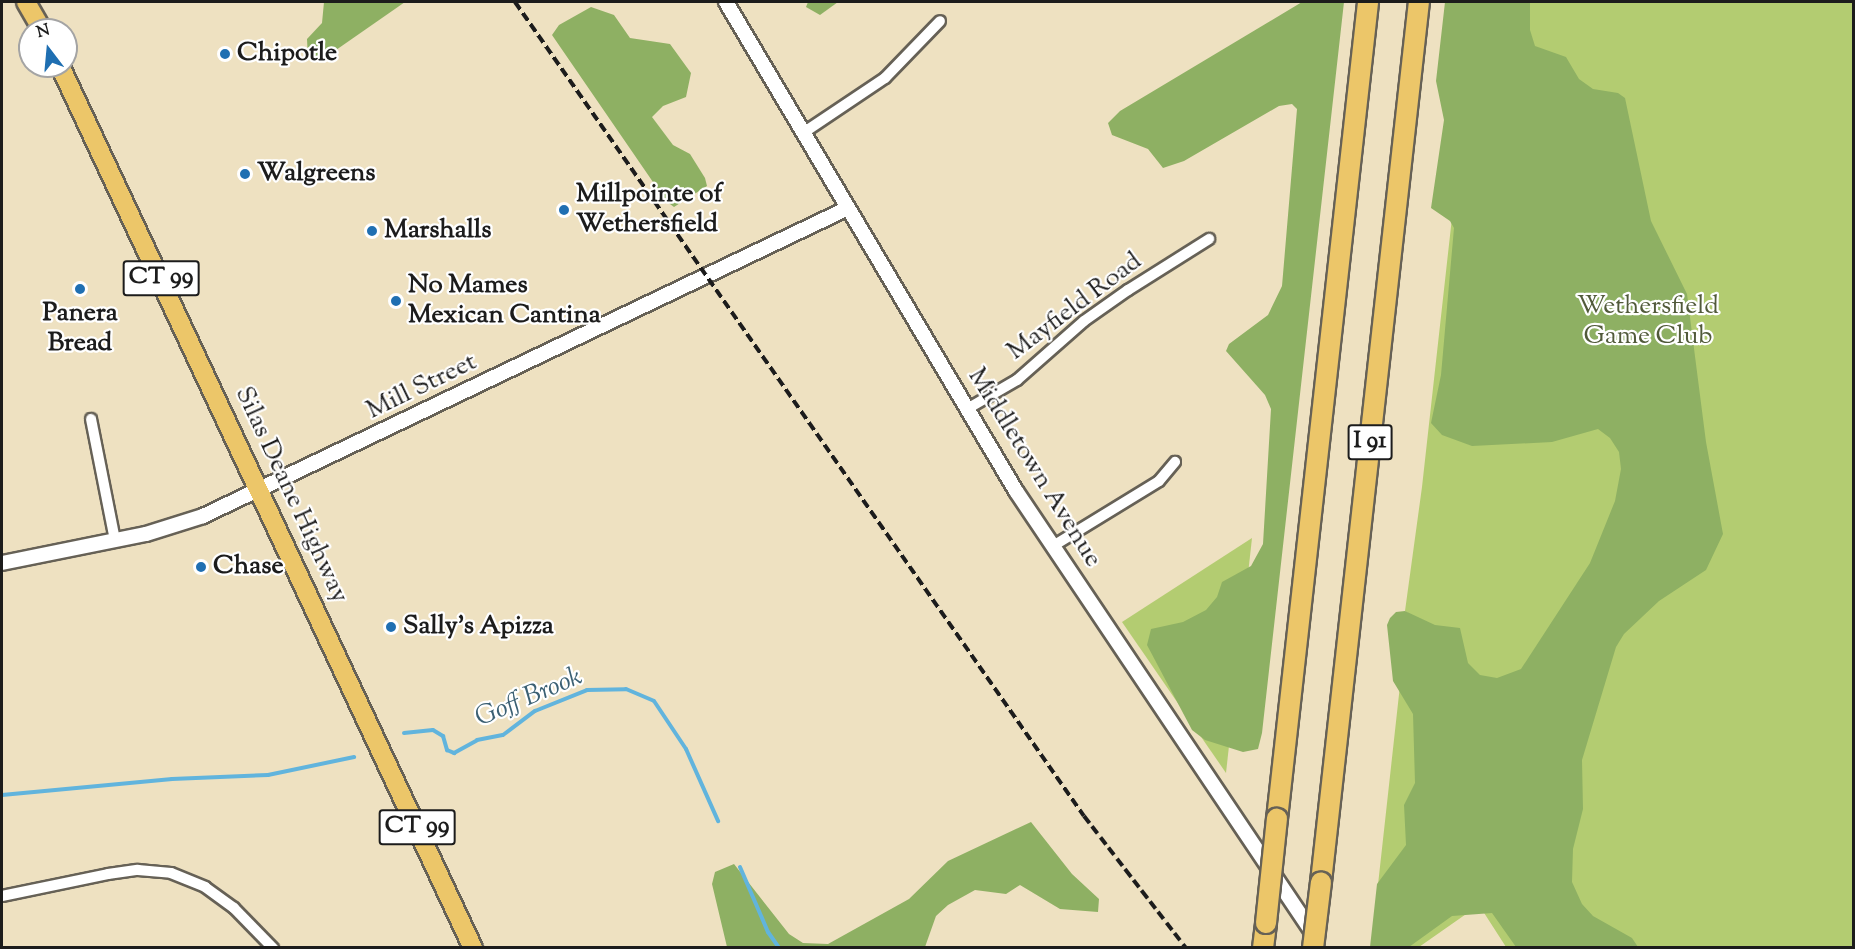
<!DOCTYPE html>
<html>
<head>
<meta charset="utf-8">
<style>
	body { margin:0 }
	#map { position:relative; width:1855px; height:949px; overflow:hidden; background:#eee1c1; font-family:"Sorts Mill Goudy",serif }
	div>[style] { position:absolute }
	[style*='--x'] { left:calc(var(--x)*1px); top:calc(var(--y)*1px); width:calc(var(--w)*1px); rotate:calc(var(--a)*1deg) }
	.green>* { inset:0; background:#b3cc71 }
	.forest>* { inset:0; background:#8eb063 }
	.stream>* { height:4px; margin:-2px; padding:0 2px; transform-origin:2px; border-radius:2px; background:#61b4dd }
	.roads { filter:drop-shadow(2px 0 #666156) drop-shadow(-2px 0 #666156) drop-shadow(0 2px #666156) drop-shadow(0 -2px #666156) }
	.minor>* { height:10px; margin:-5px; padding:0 5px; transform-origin:5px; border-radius:5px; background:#fff }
	.tertiary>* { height:14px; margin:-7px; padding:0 7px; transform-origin:7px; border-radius:7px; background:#fff }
	.primary>* { height:18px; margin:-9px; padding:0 9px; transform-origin:9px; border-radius:9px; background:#ecc669 }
	.motorway>* { height:20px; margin:-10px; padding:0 10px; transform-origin:10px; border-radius:10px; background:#ecc669 }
	.rail>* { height:4px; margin-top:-2px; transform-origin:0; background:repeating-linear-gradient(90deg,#1c1c1c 0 9px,transparent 0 13.5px) }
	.bridges { filter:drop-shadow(2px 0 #666156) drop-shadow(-2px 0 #666156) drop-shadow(0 2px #666156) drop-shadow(0 -2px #666156) }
	.motorway-bridge>* { height:20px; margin:-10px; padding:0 10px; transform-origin:10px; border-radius:10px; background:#ecc669 }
	.dots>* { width:16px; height:16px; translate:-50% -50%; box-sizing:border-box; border:3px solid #fff; border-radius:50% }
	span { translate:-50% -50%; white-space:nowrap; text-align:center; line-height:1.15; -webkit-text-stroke:4.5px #fff; paint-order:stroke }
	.shield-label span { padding:2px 4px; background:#fff; border:2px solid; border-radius:4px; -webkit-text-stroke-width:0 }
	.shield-label { font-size:24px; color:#1c1c1c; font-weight:700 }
	.poi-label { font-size:26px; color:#1c1c1c; font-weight:700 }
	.left { translate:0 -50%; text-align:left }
	.street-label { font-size:26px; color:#1c1c1c }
	.park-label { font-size:26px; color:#515a3a }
	.water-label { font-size:27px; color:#3b6073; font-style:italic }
	.frame { position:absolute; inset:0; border:3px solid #1c1c1c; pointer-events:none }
	.north { position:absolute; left:18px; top:18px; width:60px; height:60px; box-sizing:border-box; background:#fff; border:2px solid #a4a4a4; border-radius:50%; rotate:344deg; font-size:16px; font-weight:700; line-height:24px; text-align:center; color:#1c1c1c }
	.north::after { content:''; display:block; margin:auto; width:21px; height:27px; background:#1f6fb2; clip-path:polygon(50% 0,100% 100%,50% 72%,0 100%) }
</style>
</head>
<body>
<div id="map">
	<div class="green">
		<div style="clip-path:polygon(1476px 2px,1853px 2px,1853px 947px,1506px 947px,1479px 905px,1419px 947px,1371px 948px,1408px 613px,1405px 611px,1422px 487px)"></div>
		<div style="clip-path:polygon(1252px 538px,1226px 773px,1122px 622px)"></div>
	</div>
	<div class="forest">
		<div style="clip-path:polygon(324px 2px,405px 2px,336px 50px,315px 61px,308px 59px,307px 39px,322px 23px)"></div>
		<div style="clip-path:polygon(808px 2px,838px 2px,820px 15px,806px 7px)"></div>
		<div style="clip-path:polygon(1302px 2px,1344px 2px,1262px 733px,1258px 749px,1243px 752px,1205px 740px,1192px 730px,1147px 645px,1151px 629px,1183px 622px,1206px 610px,1217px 597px,1222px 582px,1251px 566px,1263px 544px,1271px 409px,1265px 395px,1226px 351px,1229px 344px,1268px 315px,1282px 286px,1297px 109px,1292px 104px,1279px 106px,1184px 161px,1163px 168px,1148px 149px,1112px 135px,1108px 123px,1120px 111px)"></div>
		<div style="clip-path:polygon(1445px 2px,1530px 2px,1530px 30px,1535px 46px,1566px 57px,1579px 79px,1593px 89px,1618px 93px,1625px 98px,1651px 221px,1687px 294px,1706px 442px,1723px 534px,1706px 570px,1659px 601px,1624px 634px,1616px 647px,1582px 760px,1583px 809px,1573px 849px,1572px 882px,1582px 904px,1593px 916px,1632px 938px,1638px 947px,1516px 947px,1492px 913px,1452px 916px,1409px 947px,1370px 947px,1377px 884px,1406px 845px,1404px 805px,1415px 783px,1413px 714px,1393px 681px,1387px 625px,1390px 618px,1396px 612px,1405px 611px,1435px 625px,1460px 628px,1468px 663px,1480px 675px,1497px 678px,1521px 669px,1590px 563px,1615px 501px,1621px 469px,1619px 452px,1610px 438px,1598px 429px,1552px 442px,1472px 446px,1442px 435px,1431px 423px,1441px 375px,1454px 228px,1450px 221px,1431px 208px,1444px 120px,1436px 81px)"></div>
		<div style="clip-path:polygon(591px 7px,614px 15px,630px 38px,670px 44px,691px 73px,686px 97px,663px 106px,652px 117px,673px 145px,690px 154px,705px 178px,707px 186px,674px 207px,666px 201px,552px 35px,559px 25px)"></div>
		<div style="clip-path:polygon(1031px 822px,1072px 874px,1099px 899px,1098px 912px,1060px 909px,1020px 885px,1006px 894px,975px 890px,948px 905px,936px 916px,925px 947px,727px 947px,712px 884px,715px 872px,734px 864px,789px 934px,803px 943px,828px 944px,909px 899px,948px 861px)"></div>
	</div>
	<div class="stream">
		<div style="--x:404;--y:733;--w:29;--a:-6"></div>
		<div style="--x:433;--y:730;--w:12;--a:31"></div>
		<div style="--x:443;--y:736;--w:15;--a:74"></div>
		<div style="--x:447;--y:750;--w:8;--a:23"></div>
		<div style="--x:454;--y:753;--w:26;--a:-29"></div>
		<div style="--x:477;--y:740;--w:26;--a:-11"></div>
		<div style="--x:503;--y:735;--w:40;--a:-37"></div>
		<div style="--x:535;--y:711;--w:56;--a:-22"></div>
		<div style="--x:587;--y:690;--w:39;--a:-1"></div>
		<div style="--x:626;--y:689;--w:30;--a:23"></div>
		<div style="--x:654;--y:701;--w:58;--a:56.3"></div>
		<div style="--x:686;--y:749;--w:79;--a:66"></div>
		<div style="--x:2;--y:795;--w:171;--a:-5.4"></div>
		<div style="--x:172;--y:779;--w:96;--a:-2.4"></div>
		<div style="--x:268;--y:775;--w:88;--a:-11.8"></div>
		<div style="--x:740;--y:867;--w:71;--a:66.7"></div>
		<div style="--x:768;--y:932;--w:19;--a:55"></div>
	</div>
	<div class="roads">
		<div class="minor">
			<div style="--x:803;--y:133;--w:99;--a:-33.9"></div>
			<div style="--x:885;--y:78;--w:79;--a:-46"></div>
			<div style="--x:967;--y:409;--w:58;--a:-30.1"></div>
			<div style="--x:1017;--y:380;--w:89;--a:-41.4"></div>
			<div style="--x:1084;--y:321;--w:54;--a:-35.2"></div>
			<div style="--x:1128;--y:290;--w:96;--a:-32.2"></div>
			<div style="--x:91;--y:419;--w:123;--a:78.8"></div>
			<div style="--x:1053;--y:546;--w:124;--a:-31.5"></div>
			<div style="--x:1159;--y:481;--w:25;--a:-50"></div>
			<div style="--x:2;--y:896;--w:108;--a:-11.7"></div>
			<div style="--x:108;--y:874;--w:30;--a:-8"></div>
			<div style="--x:138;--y:870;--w:33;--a:5"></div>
			<div style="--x:171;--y:873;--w:37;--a:22"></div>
			<div style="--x:205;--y:887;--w:36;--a:36"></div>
			<div style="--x:234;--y:908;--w:56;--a:45.7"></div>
		</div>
		<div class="tertiary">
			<div style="--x:726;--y:2;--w:569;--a:59.33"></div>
			<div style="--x:1016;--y:491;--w:538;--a:56.13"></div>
			<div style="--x:2;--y:563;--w:147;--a:-11.4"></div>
			<div style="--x:146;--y:534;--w:60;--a:-17.5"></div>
			<div style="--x:203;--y:516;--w:713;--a:-25.52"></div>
		</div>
		<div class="primary">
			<div style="--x:26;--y:2;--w:32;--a:60"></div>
			<div style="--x:60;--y:66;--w:974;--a:64.91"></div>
		</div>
		<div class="motorway">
			<div style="--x:1277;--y:819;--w:822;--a:-83.64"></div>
			<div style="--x:1321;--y:882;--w:885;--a:-83.65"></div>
			<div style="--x:1263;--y:948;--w:25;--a:-83"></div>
		</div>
	</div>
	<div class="rail">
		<div style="--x:515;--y:2;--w:993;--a:55.05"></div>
		<div style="--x:1084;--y:816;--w:167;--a:52.3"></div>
	</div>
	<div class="bridges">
		<div class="motorway-bridge">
			<div style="--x:1266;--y:923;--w:105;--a:-84"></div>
			<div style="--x:1313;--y:948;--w:66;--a:-83.1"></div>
		</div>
	</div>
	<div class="dots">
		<div style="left:225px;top:54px;background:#1f6fb2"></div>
		<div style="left:245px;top:174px;background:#1f6fb2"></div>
		<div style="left:564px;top:210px;background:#1f6fb2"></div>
		<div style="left:372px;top:231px;background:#1f6fb2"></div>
		<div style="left:80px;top:289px;background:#1f6fb2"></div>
		<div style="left:396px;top:301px;background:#1f6fb2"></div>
		<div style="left:201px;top:567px;background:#1f6fb2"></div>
		<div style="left:391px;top:627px;background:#1f6fb2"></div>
	</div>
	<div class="shield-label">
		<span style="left:161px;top:278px">CT 99</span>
		<span style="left:1370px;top:442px">I 91</span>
		<span style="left:417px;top:827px">CT 99</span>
	</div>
	<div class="poi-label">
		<span class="left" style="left:237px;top:54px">Chipotle</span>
		<span class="left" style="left:257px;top:174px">Walgreens</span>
		<span class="left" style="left:576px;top:210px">Millpointe of<br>Wethersfield</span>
		<span class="left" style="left:384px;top:231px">Marshalls</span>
		<span class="left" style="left:408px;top:301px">No Mames<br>Mexican Cantina</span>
		<span style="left:80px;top:329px">Panera<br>Bread</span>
		<span class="left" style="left:213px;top:567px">Chase</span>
		<span class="left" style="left:403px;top:627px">Sally's Apizza</span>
	</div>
	<div class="street-label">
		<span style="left:1075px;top:307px;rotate:-37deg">Mayfield Road</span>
		<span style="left:422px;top:387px;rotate:-26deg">Mill Street</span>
		<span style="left:1034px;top:468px;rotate:58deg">Middletown Avenue</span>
		<span style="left:291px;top:495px;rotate:65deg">Silas Deane Highway</span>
	</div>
	<div class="park-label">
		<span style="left:1648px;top:322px">Wethersfield<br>Game Club</span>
	</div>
	<div class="water-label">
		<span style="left:529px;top:698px;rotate:-23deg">Goff Brook</span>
	</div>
	<div class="frame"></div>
	<div class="north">N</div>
</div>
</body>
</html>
